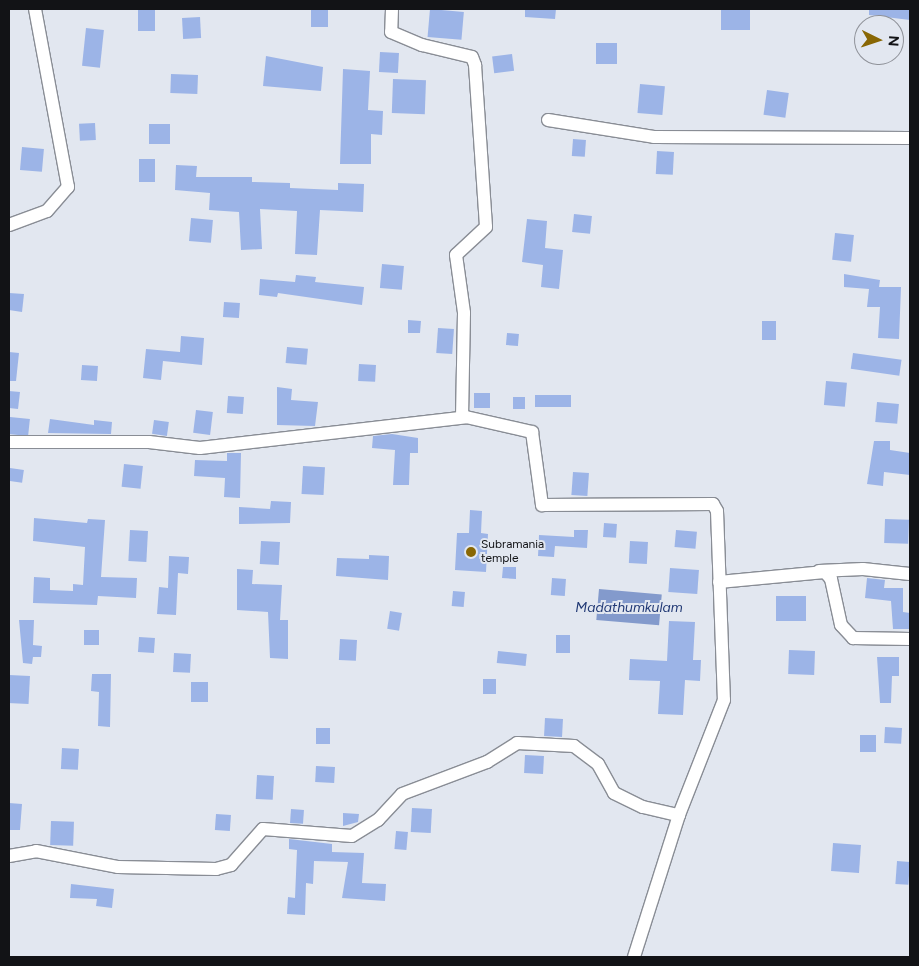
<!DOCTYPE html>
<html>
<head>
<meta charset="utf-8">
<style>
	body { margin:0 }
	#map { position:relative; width:919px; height:966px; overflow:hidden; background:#e2e7f0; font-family:Figtree,sans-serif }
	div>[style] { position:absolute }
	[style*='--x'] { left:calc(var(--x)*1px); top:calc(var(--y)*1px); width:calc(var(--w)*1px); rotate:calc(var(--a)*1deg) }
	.water>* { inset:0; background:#839acc; transform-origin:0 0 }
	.building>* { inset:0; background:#9cb4e7; transform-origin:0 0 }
	.roads { filter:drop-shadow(1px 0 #898d95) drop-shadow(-1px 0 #898d95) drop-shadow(0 1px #898d95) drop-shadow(0 -1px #898d95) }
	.minor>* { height:12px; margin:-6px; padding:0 6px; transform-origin:6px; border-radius:6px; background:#fff }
	.dots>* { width:14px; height:14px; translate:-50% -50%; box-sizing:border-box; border:2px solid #e2e7f0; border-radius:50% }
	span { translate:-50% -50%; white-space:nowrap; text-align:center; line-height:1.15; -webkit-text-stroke:4px #e2e7f0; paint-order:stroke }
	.poi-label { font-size:12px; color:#121316 }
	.left { translate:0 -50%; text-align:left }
	.water-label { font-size:14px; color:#203874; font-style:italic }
	.frame { position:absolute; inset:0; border:10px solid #121316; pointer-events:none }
	.north { position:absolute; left:854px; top:15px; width:50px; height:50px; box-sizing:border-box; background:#e2e7f0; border:1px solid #8f9299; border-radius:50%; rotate:94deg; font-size:14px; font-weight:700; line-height:20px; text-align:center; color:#121316 }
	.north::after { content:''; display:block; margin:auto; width:18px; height:22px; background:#896704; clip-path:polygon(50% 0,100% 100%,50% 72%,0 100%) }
</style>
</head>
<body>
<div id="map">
	<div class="water">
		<div style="left:599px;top:589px;width:63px;height:31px;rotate:5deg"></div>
	</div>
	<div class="building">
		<div style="left:138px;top:9px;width:17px;height:22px"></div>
		<div style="left:311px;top:9px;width:17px;height:18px"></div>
		<div style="left:430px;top:9px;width:34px;height:28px;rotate:5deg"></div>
		<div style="clip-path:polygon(525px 9px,556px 9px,555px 19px,525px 17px)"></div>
		<div style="left:721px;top:9px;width:29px;height:21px"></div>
		<div style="clip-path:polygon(869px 9px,910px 9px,910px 20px,869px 15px)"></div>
		<div style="left:200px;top:17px;width:21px;height:18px;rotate:87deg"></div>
		<div style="left:86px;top:28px;width:18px;height:38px;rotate:6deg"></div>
		<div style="left:617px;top:43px;width:21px;height:21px;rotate:90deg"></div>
		<div style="left:380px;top:52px;width:19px;height:20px;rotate:3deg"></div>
		<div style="left:512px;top:54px;width:17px;height:20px;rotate:83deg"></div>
		<div style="clip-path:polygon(266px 56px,323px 67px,321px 91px,263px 86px)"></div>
		<div style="clip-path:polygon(343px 69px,370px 71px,368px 110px,383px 111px,382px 135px,371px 134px,371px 164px,340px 164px)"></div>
		<div style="left:171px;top:74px;width:27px;height:19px;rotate:2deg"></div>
		<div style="left:393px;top:79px;width:33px;height:34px;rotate:2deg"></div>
		<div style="left:640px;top:84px;width:25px;height:29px;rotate:5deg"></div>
		<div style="left:767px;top:90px;width:22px;height:25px;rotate:8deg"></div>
		<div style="left:95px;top:123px;width:17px;height:16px;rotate:87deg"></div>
		<div style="left:149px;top:124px;width:21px;height:20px"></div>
		<div style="left:573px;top:139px;width:13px;height:17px;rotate:4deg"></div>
		<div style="left:22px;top:147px;width:22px;height:23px;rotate:5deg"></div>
		<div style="left:657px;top:151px;width:17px;height:23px;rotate:3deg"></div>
		<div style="left:139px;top:159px;width:16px;height:23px"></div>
		<div style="clip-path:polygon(176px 165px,197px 166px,196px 177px,252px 177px,252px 182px,290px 183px,290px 188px,338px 190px,338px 183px,364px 184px,363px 212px,320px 210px,317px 255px,295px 254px,297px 211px,260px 209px,262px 249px,241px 250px,239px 212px,209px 210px,210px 193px,175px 190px)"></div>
		<div style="left:574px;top:214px;width:18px;height:18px;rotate:6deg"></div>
		<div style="left:191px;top:218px;width:22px;height:23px;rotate:5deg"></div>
		<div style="clip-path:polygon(527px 219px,547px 221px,545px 248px,563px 250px,559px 289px,541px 287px,543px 265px,522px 262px)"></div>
		<div style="left:835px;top:233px;width:19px;height:27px;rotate:6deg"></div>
		<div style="left:382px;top:264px;width:22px;height:24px;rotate:5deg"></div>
		<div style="clip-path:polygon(844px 274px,880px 280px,879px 287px,901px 287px,899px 339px,878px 338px,880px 307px,867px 307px,869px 289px,844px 287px)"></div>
		<div style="clip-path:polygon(296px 275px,316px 277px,315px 282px,364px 287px,362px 305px,278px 293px,277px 297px,259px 295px,260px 279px,295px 282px)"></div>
		<div style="clip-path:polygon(9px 293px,24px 294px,22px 312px,9px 310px)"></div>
		<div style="left:224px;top:302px;width:16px;height:15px;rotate:4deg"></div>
		<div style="clip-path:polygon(408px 320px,421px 321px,420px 333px,408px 333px)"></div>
		<div style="left:776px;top:321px;width:19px;height:14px;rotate:90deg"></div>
		<div style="left:438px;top:328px;width:16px;height:25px;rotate:4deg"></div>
		<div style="left:507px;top:333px;width:12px;height:12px;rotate:5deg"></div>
		<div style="clip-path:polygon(181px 336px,204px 338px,202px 365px,163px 361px,161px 380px,143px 378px,146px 349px,180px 352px)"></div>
		<div style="left:287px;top:347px;width:21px;height:16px;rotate:5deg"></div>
		<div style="clip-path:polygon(9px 352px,19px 353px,16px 381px,9px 381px)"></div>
		<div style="left:853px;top:353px;width:49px;height:16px;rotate:8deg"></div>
		<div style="left:359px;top:364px;width:17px;height:17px;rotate:3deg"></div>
		<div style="left:82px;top:365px;width:16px;height:15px;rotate:4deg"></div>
		<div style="left:826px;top:381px;width:21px;height:24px;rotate:5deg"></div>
		<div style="clip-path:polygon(277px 387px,292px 389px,291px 400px,318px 402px,315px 426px,277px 425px)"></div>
		<div style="clip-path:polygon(9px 391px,20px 392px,18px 409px,9px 408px)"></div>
		<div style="left:474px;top:393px;width:16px;height:15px"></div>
		<div style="left:535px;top:395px;width:36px;height:12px"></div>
		<div style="left:228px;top:396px;width:16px;height:17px;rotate:4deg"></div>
		<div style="left:513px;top:397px;width:12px;height:12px"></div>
		<div style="left:877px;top:402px;width:22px;height:20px;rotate:5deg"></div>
		<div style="left:196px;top:410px;width:17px;height:23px;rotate:7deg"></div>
		<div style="left:10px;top:417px;width:20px;height:17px;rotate:6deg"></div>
		<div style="clip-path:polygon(50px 419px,94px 425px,94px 420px,112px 422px,111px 434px,48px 433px)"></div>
		<div style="left:154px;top:420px;width:15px;height:14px;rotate:8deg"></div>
		<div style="clip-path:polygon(392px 434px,418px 438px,418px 453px,410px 453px,409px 485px,393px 485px,395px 450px,372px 448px,373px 436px)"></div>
		<div style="clip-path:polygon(874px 441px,890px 441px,890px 450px,910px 453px,910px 475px,884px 472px,883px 486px,867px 484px)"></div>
		<div style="clip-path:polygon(227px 453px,241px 453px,240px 498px,224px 497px,225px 478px,194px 476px,195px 460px,227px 461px)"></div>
		<div style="left:124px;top:464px;width:19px;height:23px;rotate:6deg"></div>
		<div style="left:303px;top:466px;width:22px;height:28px;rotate:3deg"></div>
		<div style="left:10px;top:468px;width:14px;height:13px;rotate:8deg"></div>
		<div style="left:573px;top:472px;width:16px;height:23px;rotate:4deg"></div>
		<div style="clip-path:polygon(271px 501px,291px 502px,290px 523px,239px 524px,239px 507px,270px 509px)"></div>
		<div style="clip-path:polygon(470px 510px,482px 511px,481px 533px,488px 534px,486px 572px,455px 570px,457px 533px,469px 533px)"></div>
		<div style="clip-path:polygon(34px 518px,87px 523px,88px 519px,105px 520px,101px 577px,137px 578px,136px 598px,98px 596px,97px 605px,33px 603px,34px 577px,50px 578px,50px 590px,73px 591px,73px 584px,83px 585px,85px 547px,33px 541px)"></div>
		<div style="left:885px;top:519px;width:24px;height:24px;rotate:2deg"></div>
		<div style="left:604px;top:523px;width:13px;height:14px;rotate:4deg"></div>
		<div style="left:130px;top:530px;width:18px;height:31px;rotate:3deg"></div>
		<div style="clip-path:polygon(574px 530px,588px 530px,587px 548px,555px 546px,554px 557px,538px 556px,539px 535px,574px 537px)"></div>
		<div style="left:676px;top:530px;width:21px;height:17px;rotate:5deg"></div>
		<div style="left:261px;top:541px;width:19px;height:23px;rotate:3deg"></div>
		<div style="left:630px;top:541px;width:18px;height:22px;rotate:3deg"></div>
		<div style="clip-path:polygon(369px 555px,389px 556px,388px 580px,336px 576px,337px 558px,369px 559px)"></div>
		<div style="clip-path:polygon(169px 556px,189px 557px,188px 574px,178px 573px,176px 615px,157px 614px,159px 587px,168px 588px)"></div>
		<div style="clip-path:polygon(503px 567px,516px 567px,516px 579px,502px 578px)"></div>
		<div style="left:670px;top:568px;width:29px;height:24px;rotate:4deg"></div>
		<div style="clip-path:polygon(237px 569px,253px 570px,252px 584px,282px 585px,280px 620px,288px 620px,288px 659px,270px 658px,268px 612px,237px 610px)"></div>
		<div style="left:552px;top:578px;width:14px;height:17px;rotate:4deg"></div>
		<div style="clip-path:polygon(867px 578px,885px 580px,884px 588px,903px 588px,903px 612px,910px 613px,910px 629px,893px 629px,891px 601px,865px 598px)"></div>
		<div style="left:453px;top:591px;width:12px;height:15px;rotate:5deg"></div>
		<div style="left:776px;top:596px;width:30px;height:25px"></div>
		<div style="left:390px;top:611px;width:12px;height:18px;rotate:9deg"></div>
		<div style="clip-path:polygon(19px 620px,34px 620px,33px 645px,42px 646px,41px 657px,33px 657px,32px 664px,23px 663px)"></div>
		<div style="clip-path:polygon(669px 621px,695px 622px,693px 660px,701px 660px,700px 681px,685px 680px,683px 715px,658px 714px,660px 681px,629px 680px,630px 659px,667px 661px)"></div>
		<div style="left:84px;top:630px;width:15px;height:15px"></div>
		<div style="left:556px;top:635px;width:14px;height:18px"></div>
		<div style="left:139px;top:637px;width:16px;height:15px;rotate:4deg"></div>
		<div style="left:340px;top:639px;width:17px;height:21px;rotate:3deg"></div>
		<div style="left:789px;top:650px;width:26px;height:24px;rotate:2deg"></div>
		<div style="left:498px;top:651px;width:29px;height:12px;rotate:6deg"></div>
		<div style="left:174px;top:653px;width:17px;height:19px;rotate:3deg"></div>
		<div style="clip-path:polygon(877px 657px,899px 657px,899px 676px,892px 676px,891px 703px,880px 703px)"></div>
		<div style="clip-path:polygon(92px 674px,111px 674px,110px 727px,98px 726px,99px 692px,91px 691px)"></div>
		<div style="left:9px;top:675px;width:21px;height:28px;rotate:3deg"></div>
		<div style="left:483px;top:679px;width:13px;height:15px"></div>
		<div style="left:191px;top:682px;width:17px;height:20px"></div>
		<div style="left:545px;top:718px;width:18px;height:18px;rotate:3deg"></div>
		<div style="left:885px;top:727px;width:17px;height:16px;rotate:3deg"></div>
		<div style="left:316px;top:728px;width:14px;height:16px"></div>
		<div style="left:860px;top:735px;width:16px;height:17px"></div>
		<div style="left:62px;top:748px;width:17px;height:21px;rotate:3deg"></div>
		<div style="left:525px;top:755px;width:19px;height:18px;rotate:3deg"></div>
		<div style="left:316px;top:766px;width:19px;height:16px;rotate:3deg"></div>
		<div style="left:257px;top:775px;width:17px;height:24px;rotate:3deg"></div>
		<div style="clip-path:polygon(9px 803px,22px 804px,20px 830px,9px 830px)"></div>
		<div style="left:412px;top:808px;width:20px;height:24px;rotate:3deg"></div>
		<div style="left:291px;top:809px;width:13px;height:14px;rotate:4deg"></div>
		<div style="clip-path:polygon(343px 813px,359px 814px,358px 822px,343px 826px)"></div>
		<div style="left:216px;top:814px;width:15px;height:16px;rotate:4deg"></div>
		<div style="left:51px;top:821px;width:23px;height:24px;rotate:2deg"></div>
		<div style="left:396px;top:831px;width:12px;height:18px;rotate:5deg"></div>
		<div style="clip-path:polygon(289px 839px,332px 844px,332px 852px,364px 853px,362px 883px,386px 884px,385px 901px,342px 898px,348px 862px,314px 861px,313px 884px,306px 883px,305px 915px,287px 914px,288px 897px,295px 898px,297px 850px,289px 849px)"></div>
		<div style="left:833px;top:843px;width:28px;height:28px;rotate:4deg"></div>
		<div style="left:897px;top:861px;width:13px;height:23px;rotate:4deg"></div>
		<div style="clip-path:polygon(71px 884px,114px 889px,112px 908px,96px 906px,97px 899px,70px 898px)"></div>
	</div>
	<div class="roads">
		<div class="minor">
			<div style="--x:392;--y:9;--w:23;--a:92"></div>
			<div style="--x:391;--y:32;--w:34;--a:23"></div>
			<div style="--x:422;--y:45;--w:51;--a:13.5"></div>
			<div style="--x:472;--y:57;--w:9;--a:69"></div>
			<div style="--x:475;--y:65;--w:162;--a:86.1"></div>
			<div style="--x:486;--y:227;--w:41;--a:137"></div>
			<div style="--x:456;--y:255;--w:59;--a:82.1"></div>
			<div style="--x:464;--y:313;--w:104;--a:91.1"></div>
			<div style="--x:548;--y:120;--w:107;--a:9.1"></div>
			<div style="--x:654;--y:137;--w:256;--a:0.2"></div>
			<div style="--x:9;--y:225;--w:40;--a:-20.2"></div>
			<div style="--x:47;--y:211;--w:32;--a:-49"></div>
			<div style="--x:68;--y:187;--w:181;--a:-100.5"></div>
			<div style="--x:9;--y:442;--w:140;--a:0"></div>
			<div style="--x:149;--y:442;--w:51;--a:6.7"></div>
			<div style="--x:200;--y:448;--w:268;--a:-6.6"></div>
			<div style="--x:466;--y:417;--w:68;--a:12.8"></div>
			<div style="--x:532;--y:432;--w:74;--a:82.2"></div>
			<div style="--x:542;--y:505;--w:171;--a:-0.3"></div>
			<div style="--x:713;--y:504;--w:8;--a:60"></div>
			<div style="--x:717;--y:511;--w:189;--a:87.9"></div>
			<div style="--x:724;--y:700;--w:123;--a:111.4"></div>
			<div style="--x:679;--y:815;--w:149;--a:107.6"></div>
			<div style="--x:819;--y:571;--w:44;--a:-2.6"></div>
			<div style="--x:863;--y:569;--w:47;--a:6.1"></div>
			<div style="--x:719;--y:582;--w:106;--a:-5.4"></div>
			<div style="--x:825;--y:572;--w:9;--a:49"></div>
			<div style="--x:831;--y:579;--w:47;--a:77.7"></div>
			<div style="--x:841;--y:625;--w:18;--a:47"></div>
			<div style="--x:853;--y:638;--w:57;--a:1"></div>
			<div style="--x:9;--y:856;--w:27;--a:-10"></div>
			<div style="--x:36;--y:851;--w:84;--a:11"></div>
			<div style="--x:118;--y:867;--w:98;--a:1.2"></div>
			<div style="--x:216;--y:869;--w:16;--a:-15"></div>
			<div style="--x:231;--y:865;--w:48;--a:-48.4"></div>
			<div style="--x:263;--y:829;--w:89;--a:4.5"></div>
			<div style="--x:352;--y:836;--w:31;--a:-32"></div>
			<div style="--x:378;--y:820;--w:35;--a:-47"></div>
			<div style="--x:402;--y:794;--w:91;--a:-20.6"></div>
			<div style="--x:487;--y:762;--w:36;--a:-32"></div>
			<div style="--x:517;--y:743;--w:57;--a:3"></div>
			<div style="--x:574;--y:746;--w:30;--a:37"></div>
			<div style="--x:598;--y:764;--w:33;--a:61"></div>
			<div style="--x:614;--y:793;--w:32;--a:26"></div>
			<div style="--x:643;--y:807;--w:37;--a:13"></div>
		</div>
	</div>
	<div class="dots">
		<div style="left:471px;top:552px;background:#896704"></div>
	</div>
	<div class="poi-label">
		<span class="left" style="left:481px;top:552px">Subramania<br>temple</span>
	</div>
	<div class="water-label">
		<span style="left:629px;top:608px">Madathumkulam</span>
	</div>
	<div class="frame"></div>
	<div class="north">N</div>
</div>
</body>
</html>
